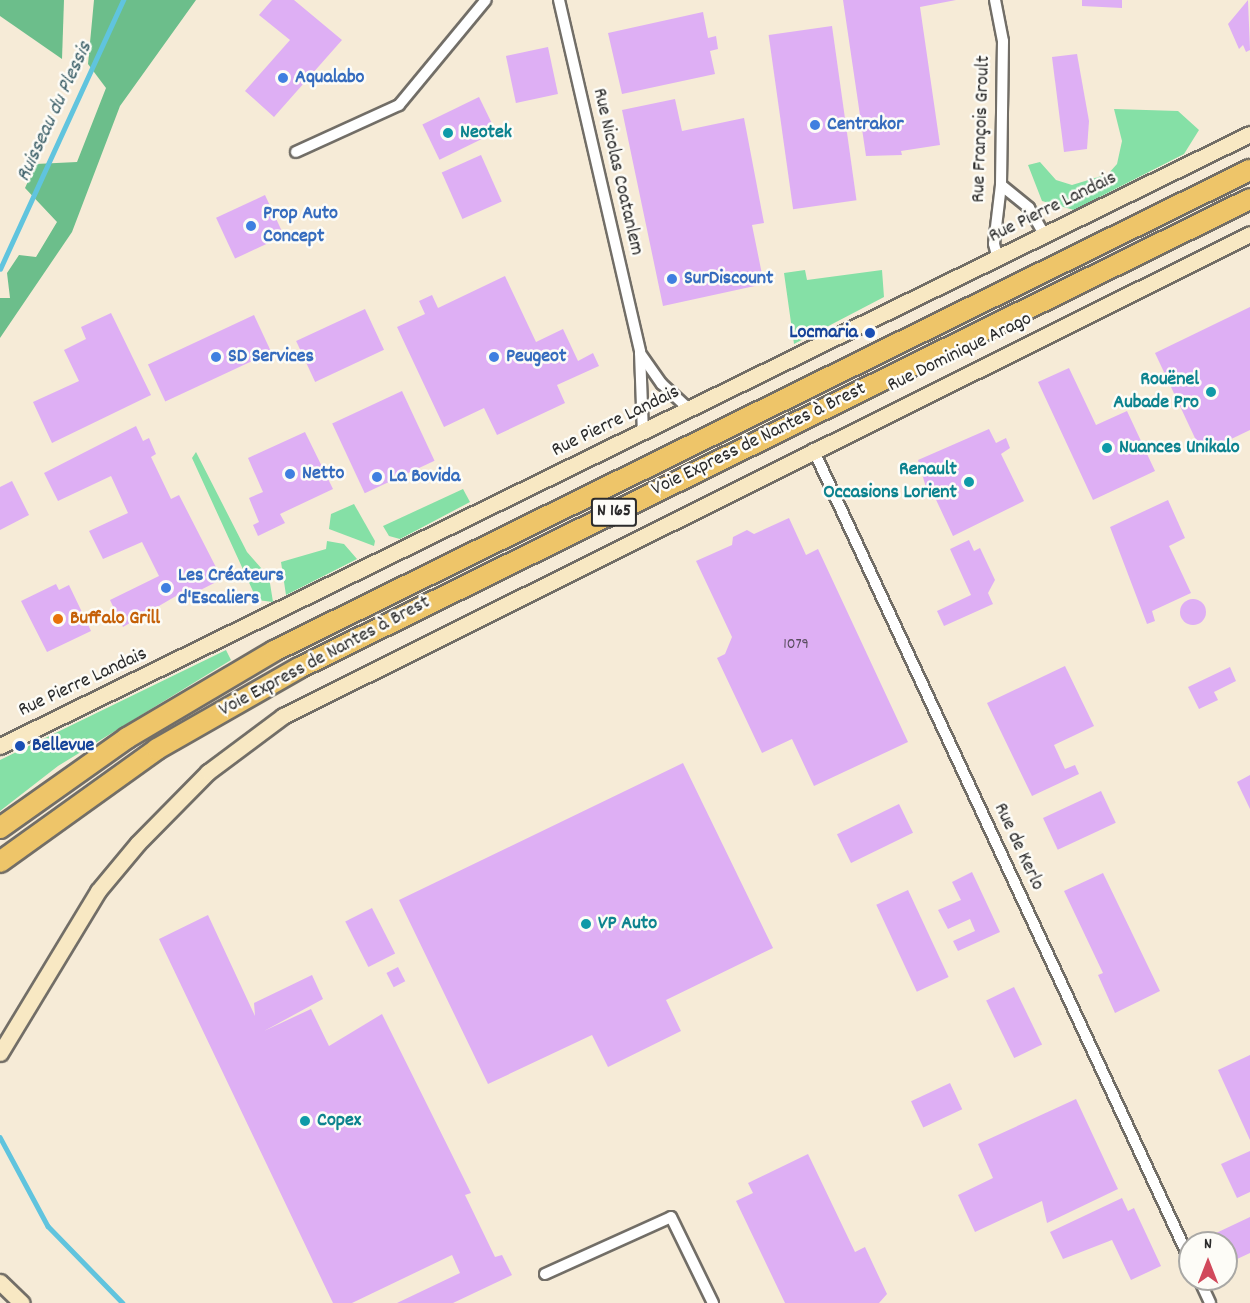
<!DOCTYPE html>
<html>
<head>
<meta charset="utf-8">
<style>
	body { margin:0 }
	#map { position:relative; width:1250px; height:1303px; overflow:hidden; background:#f6ebd7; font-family:Dekko,sans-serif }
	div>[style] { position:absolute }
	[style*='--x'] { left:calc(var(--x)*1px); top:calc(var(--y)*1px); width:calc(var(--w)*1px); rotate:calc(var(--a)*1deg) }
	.green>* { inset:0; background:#85e0a6 }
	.forest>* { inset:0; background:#6cbe8b }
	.stream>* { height:4.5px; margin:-2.25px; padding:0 2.25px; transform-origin:2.25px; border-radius:2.25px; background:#60c4de }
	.building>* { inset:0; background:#deaff4; transform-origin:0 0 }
	.round { border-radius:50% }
	.roads { filter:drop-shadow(2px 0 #726e67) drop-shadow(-2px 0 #726e67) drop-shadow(0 2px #726e67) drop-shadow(0 -2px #726e67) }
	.street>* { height:10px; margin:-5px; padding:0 5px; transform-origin:5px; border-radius:5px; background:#fff }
	.secondary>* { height:15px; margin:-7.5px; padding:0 7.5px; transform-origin:7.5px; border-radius:7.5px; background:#f8e8c3 }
	.highway>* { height:20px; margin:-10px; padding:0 10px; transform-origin:10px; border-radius:10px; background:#eec569 }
	.dots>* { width:16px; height:16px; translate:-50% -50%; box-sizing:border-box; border:3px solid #fdfcf7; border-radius:50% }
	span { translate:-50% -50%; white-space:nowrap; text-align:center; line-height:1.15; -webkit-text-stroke:5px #fdfcf7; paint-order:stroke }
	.number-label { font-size:16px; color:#584c5d }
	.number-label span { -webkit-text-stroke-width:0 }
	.shield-label span { padding:2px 4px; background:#fdfcf7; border:2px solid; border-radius:4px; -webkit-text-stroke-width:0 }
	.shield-label { font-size:18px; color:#2b2b2b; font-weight:700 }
	.shop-label { font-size:20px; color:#366cbe; font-weight:700 }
	.left { translate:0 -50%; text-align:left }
	.street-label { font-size:20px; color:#2b2b2b }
	.culture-label { font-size:20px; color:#0d838f; font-weight:700 }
	.right { translate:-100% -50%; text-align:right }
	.transit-label { font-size:20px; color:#164399; font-weight:700 }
	.food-label { font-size:20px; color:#c56008; font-weight:700 }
	.water-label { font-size:21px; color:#3e616a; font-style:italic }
	.north { position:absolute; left:1178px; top:1231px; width:60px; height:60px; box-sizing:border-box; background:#fdfcf7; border:2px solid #a9a8a5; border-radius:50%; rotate:0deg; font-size:16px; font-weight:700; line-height:24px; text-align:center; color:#2b2b2b }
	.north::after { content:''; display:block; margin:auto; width:21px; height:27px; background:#d1495b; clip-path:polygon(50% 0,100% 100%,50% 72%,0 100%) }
</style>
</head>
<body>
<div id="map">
	<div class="green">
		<div style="clip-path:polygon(1114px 109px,1178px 111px,1199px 130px,1184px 154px,1074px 210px,1042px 201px,1028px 165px,1040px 162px,1056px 180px,1072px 185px,1108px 174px,1117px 164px,1122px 141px)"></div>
		<div style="clip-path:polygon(805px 270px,807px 280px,882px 270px,884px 297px,794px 344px,784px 273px)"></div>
		<div style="clip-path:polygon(196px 452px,247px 552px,269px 577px,273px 602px,257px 600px,192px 458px)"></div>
		<div style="clip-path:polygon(463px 489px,470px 502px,400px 539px,389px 536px,383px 526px)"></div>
		<div style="clip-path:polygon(354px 504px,375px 541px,374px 546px,329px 529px,331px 514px)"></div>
		<div style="clip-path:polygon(327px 541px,344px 544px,357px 559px,286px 595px,281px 562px,326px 549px)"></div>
		<div style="clip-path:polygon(226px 650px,231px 660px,58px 766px,0 811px,0 760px)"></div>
	</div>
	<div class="forest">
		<div style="clip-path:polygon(0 0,64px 0,62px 59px,0 16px)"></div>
		<div style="clip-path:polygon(94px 0,196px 0,120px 106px,72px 232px,0 338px,0 298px,10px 298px,7px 273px,19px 255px,36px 257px,57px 222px,25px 188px,36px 164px,77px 162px,106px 88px,88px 64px)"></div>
	</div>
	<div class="stream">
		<div style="--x:0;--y:269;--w:296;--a:-65.4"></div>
		<div style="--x:0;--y:1137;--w:101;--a:61.7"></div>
		<div style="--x:48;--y:1226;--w:107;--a:45.8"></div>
	</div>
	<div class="building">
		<div style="clip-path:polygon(272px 0,294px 0,342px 40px,274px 117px,245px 91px,290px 40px,259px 15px)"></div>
		<div style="clip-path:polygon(843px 0,956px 0,920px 7px,940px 145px,901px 151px,902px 155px,866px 156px)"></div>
		<div style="clip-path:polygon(1082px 0,1122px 0,1122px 8px,1082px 6px)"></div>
		<div style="clip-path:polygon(1248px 0,1250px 50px,1246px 52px,1243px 45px,1239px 49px,1228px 24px)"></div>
		<div style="clip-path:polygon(703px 12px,708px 38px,716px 36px,718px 49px,710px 51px,715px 74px,622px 94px,608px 33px)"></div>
		<div style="left:832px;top:26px;width:176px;height:64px;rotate:82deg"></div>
		<div style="left:548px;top:47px;width:48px;height:43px;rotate:78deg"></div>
		<div style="clip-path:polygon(1077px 54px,1089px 121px,1087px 149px,1064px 152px,1052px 57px)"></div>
		<div style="left:479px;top:97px;width:39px;height:63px;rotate:64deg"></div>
		<div style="clip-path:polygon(675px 99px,682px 131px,744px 118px,764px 223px,752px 225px,764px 284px,663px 306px,622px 110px)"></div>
		<div style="left:481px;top:155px;width:51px;height:43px;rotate:66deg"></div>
		<div style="left:265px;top:195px;width:45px;height:54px;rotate:65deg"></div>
		<div style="clip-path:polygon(505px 276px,536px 342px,563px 329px,578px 361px,593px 353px,599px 366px,557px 385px,565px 403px,497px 435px,484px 408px,444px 427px,397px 327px,425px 314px,419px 301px,432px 295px,438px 308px)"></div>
		<div style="clip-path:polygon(1250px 307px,1250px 430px,1202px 453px,1155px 353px)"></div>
		<div style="left:365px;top:309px;width:45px;height:76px;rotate:65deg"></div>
		<div style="clip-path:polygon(111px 313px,151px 395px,52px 443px,33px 402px,79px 381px,64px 350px,86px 339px,81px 327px)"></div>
		<div style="left:254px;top:315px;width:41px;height:117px;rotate:65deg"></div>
		<div style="clip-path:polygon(1069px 368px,1096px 425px,1127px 411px,1155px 471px,1093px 500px,1038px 382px)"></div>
		<div style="left:402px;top:391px;width:77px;height:77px;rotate:65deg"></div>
		<div style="clip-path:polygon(136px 426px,143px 441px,149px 438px,156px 454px,151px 457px,171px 499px,179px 495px,222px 579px,179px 601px,176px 596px,123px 627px,110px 600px,159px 576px,142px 542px,103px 559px,89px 531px,128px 513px,111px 476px,58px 501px,44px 473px)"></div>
		<div style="clip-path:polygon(989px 429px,996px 443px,1006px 438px,1010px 448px,1001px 454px,1024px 501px,953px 536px,931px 489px,927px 491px,918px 460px)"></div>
		<div style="clip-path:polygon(305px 432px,333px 489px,280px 514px,285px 523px,258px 536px,253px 525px,259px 522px,249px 498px,263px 492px,248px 458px)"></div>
		<div style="clip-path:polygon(12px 481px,29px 515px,0 530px,0 487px)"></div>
		<div style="clip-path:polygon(1168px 500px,1185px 538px,1169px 546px,1191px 593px,1152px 611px,1155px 621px,1147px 624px,1110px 527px)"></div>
		<div style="clip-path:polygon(789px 518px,806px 555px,818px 549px,908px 742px,814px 786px,792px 739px,762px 753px,717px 658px,725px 654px,732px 637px,696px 561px,732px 545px,733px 537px,747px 530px,754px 534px)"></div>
		<div style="clip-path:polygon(969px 540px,974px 551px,980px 548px,995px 580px,988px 593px,993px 604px,944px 626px,937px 611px,971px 595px,950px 549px)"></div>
		<div style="clip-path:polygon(56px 584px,59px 590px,69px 585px,91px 631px,47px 652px,21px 601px)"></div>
		<div class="round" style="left:1180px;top:599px;width:26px;height:26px"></div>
		<div style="clip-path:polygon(1065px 666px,1094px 726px,1054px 745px,1065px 769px,1075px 765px,1079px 774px,1032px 796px,987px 703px)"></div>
		<div style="clip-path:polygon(1230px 667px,1236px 681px,1214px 692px,1218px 700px,1199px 709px,1188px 687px)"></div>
		<div style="clip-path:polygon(683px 763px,773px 948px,666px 1000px,681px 1031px,608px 1067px,592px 1035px,488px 1084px,399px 900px)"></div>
		<div style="clip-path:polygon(1250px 775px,1250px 809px,1237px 782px)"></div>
		<div style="left:1101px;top:791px;width:35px;height:64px;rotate:65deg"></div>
		<div style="left:899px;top:804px;width:32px;height:69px;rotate:64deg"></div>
		<div style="clip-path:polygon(972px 872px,1000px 932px,958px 951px,953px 941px,975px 931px,970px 919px,948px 929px,938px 910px,961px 900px,952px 882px)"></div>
		<div style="clip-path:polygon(1103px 873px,1160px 991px,1115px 1013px,1098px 975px,1103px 973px,1064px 891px)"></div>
		<div style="left:908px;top:890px;width:96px;height:35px;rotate:65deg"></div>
		<div style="left:372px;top:908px;width:51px;height:30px;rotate:63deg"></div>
		<div style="clip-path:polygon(208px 915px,255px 1016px,254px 1003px,312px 975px,323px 999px,264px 1031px,311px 1009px,329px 1046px,382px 1014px,471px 1193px,465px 1195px,495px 1257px,502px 1255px,512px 1275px,453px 1303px,397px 1303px,460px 1273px,452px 1255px,352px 1303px,333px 1303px,159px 939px)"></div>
		<div style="left:398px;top:967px;width:16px;height:13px;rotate:63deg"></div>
		<div style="left:1014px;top:987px;width:64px;height:31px;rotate:64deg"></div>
		<div style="clip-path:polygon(1250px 1055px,1250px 1140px,1218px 1070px)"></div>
		<div style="left:950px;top:1083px;width:29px;height:43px;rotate:65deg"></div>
		<div style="clip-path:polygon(1076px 1099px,1118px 1189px,1047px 1223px,1042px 1201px,975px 1232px,958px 1195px,993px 1178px,978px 1144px)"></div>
		<div style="clip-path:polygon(1250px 1151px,1250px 1192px,1237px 1198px,1221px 1164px)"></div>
		<div style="clip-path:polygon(808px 1154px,855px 1252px,865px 1247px,887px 1294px,879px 1303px,785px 1303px,736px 1201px,753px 1193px,748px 1183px)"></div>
		<div style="clip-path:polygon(1122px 1198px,1128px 1211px,1134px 1208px,1161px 1266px,1131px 1280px,1112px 1240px,1063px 1259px,1050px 1232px)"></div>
		<div style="clip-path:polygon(1250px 1217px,1250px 1253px,1235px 1260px,1227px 1243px,1218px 1243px,1214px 1234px)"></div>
	</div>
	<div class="roads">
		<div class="street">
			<div style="--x:559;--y:0;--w:361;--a:77"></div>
			<div style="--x:640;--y:352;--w:80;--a:87.9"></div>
			<div style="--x:995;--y:0;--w:42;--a:79"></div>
			<div style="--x:1003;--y:41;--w:144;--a:90.8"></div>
			<div style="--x:1001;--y:185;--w:59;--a:96.8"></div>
			<div style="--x:994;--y:244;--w:16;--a:75"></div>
			<div style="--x:296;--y:152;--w:113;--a:-24.5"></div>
			<div style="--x:399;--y:105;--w:136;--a:-50.4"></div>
			<div style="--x:1001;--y:185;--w:36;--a:39"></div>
			<div style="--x:1029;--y:208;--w:32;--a:60"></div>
			<div style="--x:640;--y:353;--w:38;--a:55"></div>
			<div style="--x:662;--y:384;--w:37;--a:43"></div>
			<div style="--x:813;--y:449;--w:894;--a:65.07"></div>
			<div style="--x:545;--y:1274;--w:138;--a:-24.3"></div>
			<div style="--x:671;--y:1217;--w:96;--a:64"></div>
			<div style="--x:1199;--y:1279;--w:26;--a:65"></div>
		</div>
		<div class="secondary">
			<div style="--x:0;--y:746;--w:1392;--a:-26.09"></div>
			<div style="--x:0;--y:1053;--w:189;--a:-58.8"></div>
			<div style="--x:98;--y:891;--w:62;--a:-50.2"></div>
			<div style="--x:138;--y:843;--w:100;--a:-45.4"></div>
			<div style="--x:208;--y:772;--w:94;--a:-36.7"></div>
			<div style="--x:283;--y:716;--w:1080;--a:-26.49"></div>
			<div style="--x:0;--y:1282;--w:30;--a:44"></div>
		</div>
		<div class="highway">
			<div style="--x:0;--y:828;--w:156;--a:-35.3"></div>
			<div style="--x:127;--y:738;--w:171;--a:-30.6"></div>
			<div style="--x:274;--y:651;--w:1088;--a:-26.24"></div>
			<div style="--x:0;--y:862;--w:193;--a:-35.7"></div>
			<div style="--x:157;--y:749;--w:163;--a:-29.7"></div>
			<div style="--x:299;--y:668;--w:1060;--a:-26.25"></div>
		</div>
	</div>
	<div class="dots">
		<div style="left:283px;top:78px;background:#3f7fe0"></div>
		<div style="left:815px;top:125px;background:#3f7fe0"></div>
		<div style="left:448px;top:133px;background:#0f9aa8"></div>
		<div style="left:251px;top:226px;background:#3f7fe0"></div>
		<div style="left:672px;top:279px;background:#3f7fe0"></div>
		<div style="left:870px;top:333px;background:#1a4fb4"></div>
		<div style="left:216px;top:357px;background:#3f7fe0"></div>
		<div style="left:494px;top:357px;background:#3f7fe0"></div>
		<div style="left:1211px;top:392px;background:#0f9aa8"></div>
		<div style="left:1107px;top:448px;background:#0f9aa8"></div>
		<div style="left:290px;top:474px;background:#3f7fe0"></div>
		<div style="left:377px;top:477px;background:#3f7fe0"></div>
		<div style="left:969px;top:482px;background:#0f9aa8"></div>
		<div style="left:166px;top:588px;background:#3f7fe0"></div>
		<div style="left:58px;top:619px;background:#e8710a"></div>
		<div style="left:20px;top:746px;background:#1a4fb4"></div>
		<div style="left:586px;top:924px;background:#0f9aa8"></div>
		<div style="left:305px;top:1121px;background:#0f9aa8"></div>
	</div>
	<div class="number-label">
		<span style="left:796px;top:645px">1079</span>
	</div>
	<div class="shield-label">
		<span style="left:614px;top:512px">N 165</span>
	</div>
	<div class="shop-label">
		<span class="left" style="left:295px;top:78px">Aqualabo</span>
		<span class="left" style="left:827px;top:125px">Centrakor</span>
		<span class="left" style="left:263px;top:226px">Prop Auto<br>Concept</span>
		<span class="left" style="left:684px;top:279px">SurDiscount</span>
		<span class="left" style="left:228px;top:357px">SD Services</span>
		<span class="left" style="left:506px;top:357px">Peugeot</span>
		<span class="left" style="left:302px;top:474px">Netto</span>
		<span class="left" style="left:389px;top:477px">La Bovida</span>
		<span class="left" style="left:178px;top:588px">Les Créateurs<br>d'Escaliers</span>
	</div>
	<div class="street-label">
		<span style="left:982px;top:129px;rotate:-88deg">Rue François Groult</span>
		<span style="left:617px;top:172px;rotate:77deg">Rue Nicolas Coatanlem</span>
		<span style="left:1053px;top:208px;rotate:-26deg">Rue Pierre Landais</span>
		<span style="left:960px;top:353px;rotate:-26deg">Rue Dominique Arago</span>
		<span style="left:616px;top:422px;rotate:-26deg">Rue Pierre Landais</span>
		<span style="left:759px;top:440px;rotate:-26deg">Voie Express de Nantes à Brest</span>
		<span style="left:325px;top:657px;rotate:-28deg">Voie Express de Nantes à Brest</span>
		<span style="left:83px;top:683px;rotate:-25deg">Rue Pierre Landais</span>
		<span style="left:1018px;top:847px;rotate:65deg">Rue de Kerlo</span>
	</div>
	<div class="culture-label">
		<span class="left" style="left:460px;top:133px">Neotek</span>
		<span class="right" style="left:1199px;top:392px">Rouënel<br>Aubade Pro</span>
		<span class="left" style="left:1119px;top:448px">Nuances Unikalo</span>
		<span class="right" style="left:957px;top:482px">Renault<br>Occasions Lorient</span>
		<span class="left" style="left:598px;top:924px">VP Auto</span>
		<span class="left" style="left:317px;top:1121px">Copex</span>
	</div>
	<div class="transit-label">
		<span class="right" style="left:858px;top:333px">Locmaria</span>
		<span class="left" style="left:32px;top:746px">Bellevue</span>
	</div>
	<div class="food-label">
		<span class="left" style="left:70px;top:619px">Buffalo Grill</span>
	</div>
	<div class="water-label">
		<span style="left:55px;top:112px;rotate:-65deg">Ruisseau du Plessis</span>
	</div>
	<div class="north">N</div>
</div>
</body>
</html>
